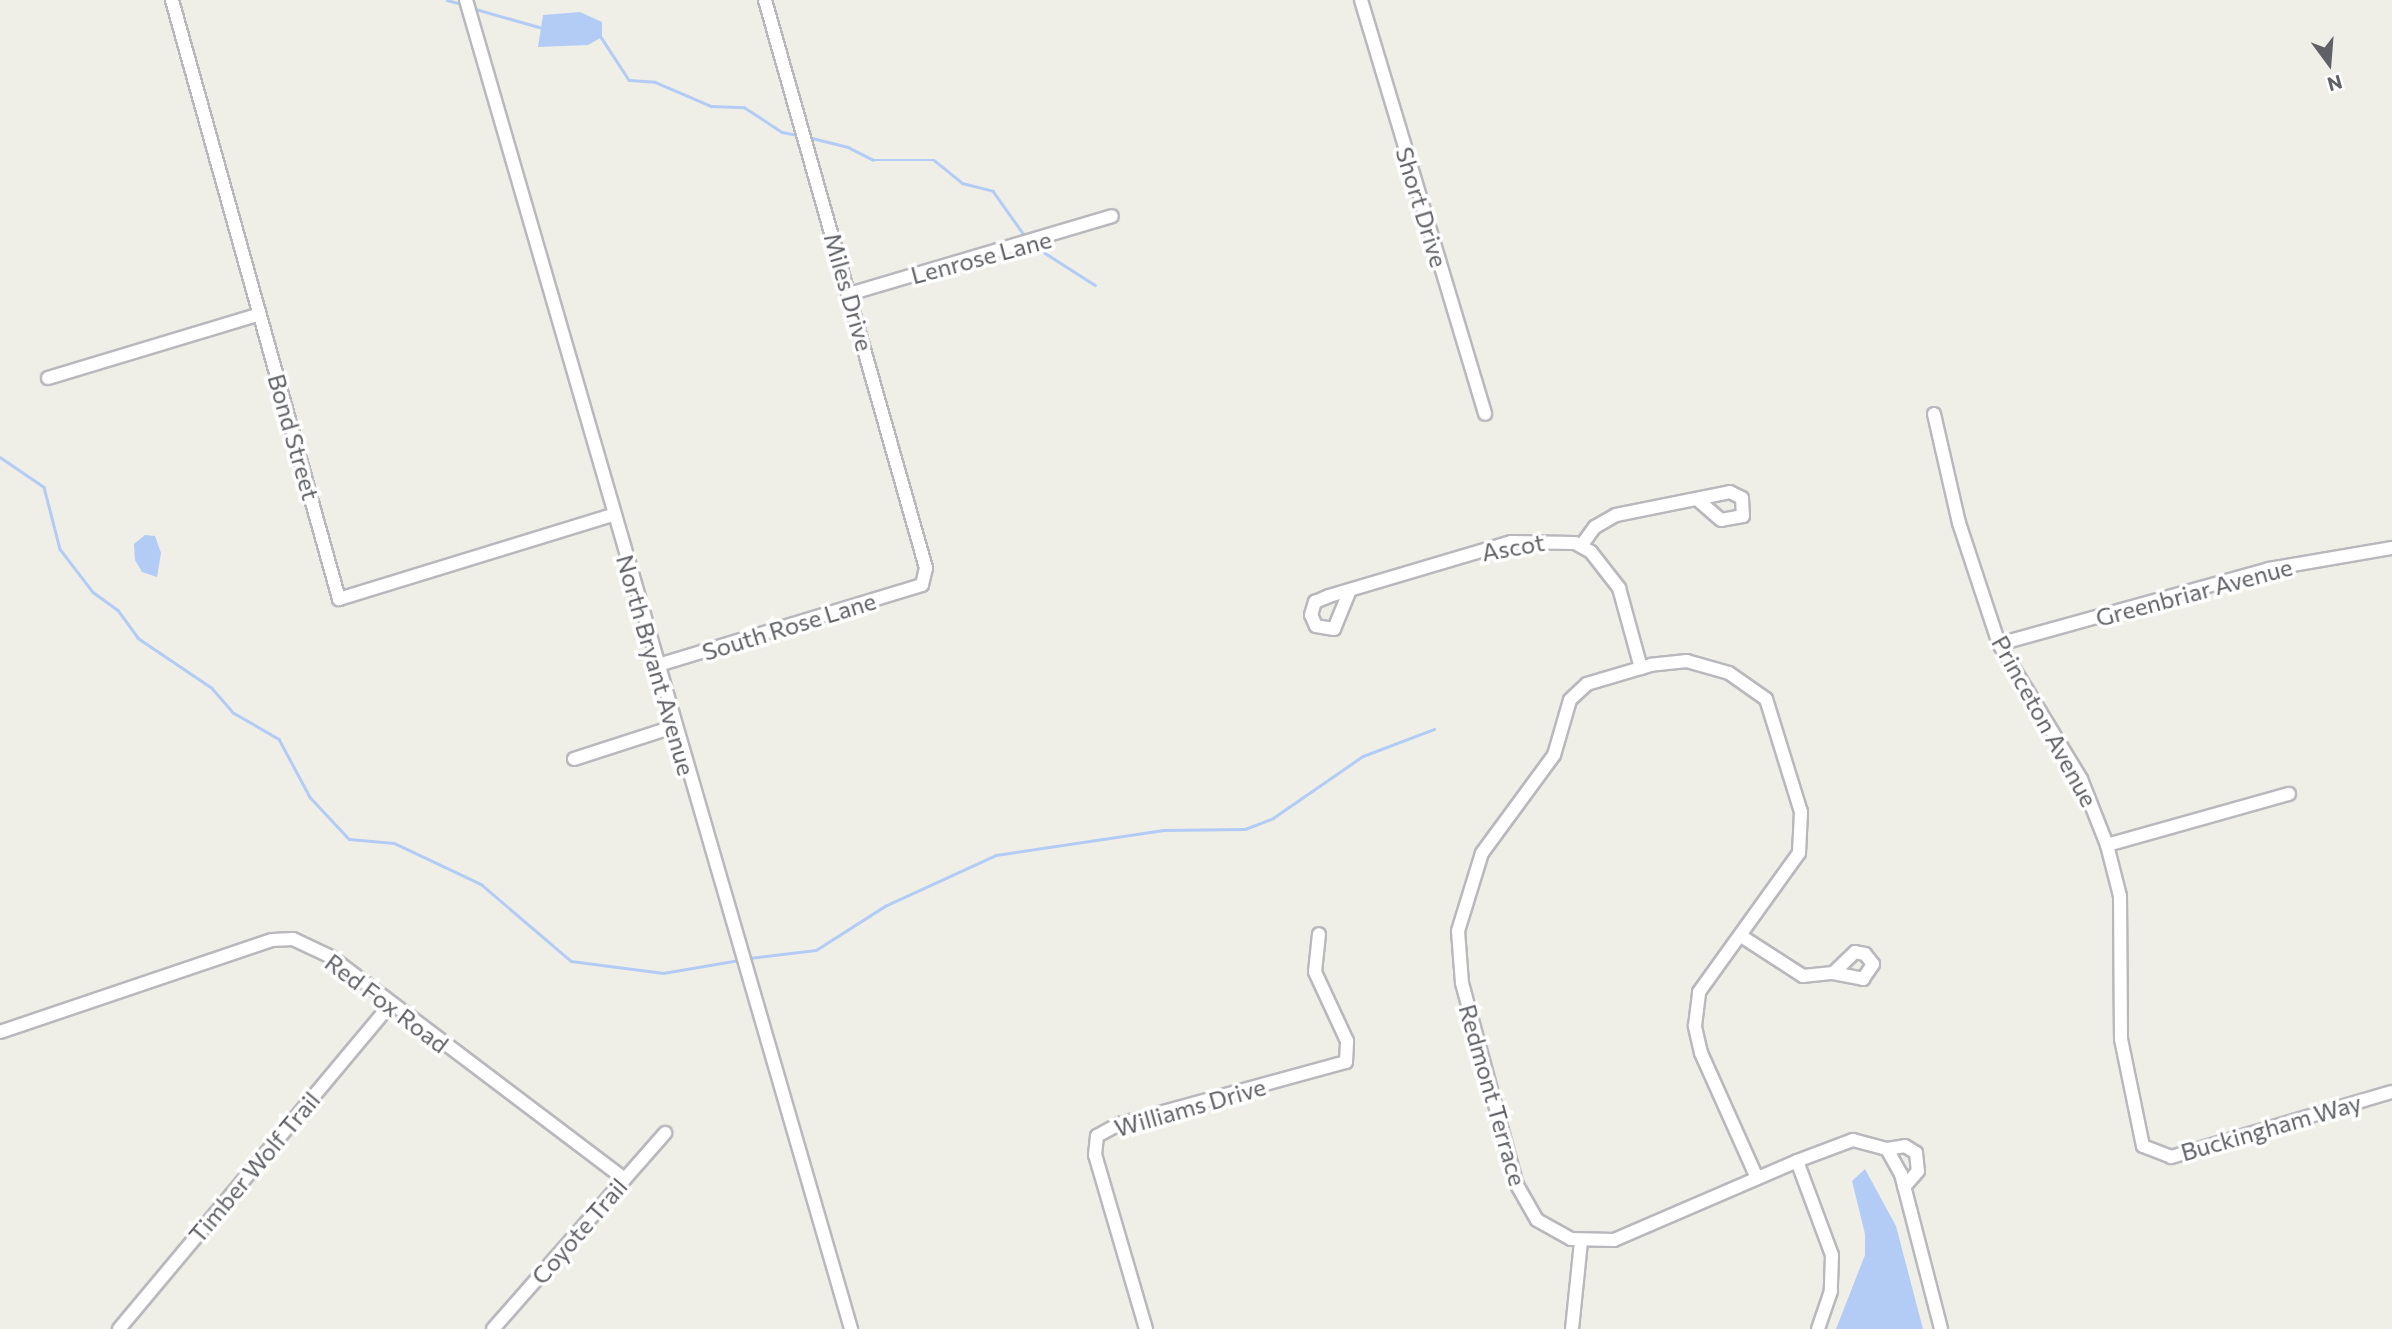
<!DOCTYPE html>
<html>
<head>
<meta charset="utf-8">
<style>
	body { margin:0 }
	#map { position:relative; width:2392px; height:1329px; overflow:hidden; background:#efefe8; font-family:Commissioner,sans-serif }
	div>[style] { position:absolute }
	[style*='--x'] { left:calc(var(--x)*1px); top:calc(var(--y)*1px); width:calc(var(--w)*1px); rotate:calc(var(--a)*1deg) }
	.water>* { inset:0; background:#b2ccf6 }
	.stream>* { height:2.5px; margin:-1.25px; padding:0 1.25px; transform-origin:1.25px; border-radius:1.25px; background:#b2ccf6 }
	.roads { filter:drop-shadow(2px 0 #b8b8bd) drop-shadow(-2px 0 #b8b8bd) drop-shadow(0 2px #b8b8bd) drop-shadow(0 -2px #b8b8bd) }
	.minor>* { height:12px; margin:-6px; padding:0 6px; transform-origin:6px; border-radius:6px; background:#fff }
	span { translate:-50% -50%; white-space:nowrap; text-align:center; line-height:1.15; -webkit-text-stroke:7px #fff; paint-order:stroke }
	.street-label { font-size:24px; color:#5f6166 }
	.north { position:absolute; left:2294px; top:28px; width:70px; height:70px; -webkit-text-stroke:5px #fff; paint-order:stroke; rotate:164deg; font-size:19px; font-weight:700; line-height:28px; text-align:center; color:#5f6166 }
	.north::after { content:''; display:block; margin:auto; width:24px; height:32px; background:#5f6166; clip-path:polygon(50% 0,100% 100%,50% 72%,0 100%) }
</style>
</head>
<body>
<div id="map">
	<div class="water">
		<div style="clip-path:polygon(580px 12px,602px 22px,602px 37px,588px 45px,538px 47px,543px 15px)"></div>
		<div style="clip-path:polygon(145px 535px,155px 536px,161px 553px,157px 577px,142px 572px,135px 560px,134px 544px)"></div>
		<div style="clip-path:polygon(1865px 1169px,1896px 1226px,1923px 1329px,1836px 1329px,1865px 1255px,1865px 1234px,1852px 1181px)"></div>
	</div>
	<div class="stream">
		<div style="--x:447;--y:0;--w:16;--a:15"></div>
		<div style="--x:472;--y:8;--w:70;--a:15.8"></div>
		<div style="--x:601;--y:37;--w:51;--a:56.9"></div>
		<div style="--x:629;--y:80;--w:26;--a:4"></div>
		<div style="--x:655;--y:82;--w:61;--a:23.2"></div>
		<div style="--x:711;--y:106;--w:33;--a:2"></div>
		<div style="--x:744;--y:107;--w:45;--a:33.3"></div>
		<div style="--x:782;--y:132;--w:16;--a:11"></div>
		<div style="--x:808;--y:137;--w:41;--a:14"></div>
		<div style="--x:848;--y:147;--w:28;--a:27"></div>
		<div style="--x:873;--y:160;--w:61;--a:0"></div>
		<div style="--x:934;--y:160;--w:36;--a:39"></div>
		<div style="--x:962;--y:183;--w:32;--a:14"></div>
		<div style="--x:993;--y:191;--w:55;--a:54.6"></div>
		<div style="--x:1031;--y:244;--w:76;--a:32.6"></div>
		<div style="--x:0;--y:457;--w:53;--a:34.3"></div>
		<div style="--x:44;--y:487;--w:64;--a:75.5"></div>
		<div style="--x:60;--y:549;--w:54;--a:52.5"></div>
		<div style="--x:93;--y:592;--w:31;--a:36"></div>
		<div style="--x:118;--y:610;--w:34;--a:54"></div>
		<div style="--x:138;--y:638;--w:89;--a:34"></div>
		<div style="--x:212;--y:688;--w:33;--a:49"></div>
		<div style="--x:234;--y:713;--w:52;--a:30"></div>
		<div style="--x:279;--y:739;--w:66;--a:61.9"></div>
		<div style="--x:310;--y:797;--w:57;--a:47.1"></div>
		<div style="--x:349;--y:839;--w:45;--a:5.1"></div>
		<div style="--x:394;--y:843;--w:96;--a:25.2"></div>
		<div style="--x:481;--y:884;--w:118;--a:40.5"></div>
		<div style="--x:571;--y:961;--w:93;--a:7.4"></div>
		<div style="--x:663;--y:973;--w:77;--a:-9.7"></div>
		<div style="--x:749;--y:958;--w:67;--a:-6.8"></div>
		<div style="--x:816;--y:950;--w:82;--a:-32.5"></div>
		<div style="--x:885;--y:906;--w:122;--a:-24.7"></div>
		<div style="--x:996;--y:855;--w:169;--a:-8.5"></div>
		<div style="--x:1163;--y:830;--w:82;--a:-0.7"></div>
		<div style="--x:1245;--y:829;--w:30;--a:-21"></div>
		<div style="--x:1273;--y:818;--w:109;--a:-34.6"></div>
		<div style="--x:1363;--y:756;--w:76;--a:-20.8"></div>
	</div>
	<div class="roads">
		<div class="minor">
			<div style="--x:172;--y:0;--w:622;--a:74.42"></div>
			<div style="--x:339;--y:599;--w:286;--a:-17.1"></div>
			<div style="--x:466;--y:0;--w:1384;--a:73.84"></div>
			<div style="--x:1361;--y:0;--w:432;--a:73.3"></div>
			<div style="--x:849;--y:294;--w:274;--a:-16.5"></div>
			<div style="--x:48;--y:378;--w:221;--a:-16.8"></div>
			<div style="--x:1934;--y:414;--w:112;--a:77.1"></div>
			<div style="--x:1959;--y:523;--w:127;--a:71.7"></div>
			<div style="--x:1999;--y:644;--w:158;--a:58.7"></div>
			<div style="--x:2081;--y:779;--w:71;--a:68.5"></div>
			<div style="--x:2107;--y:845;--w:53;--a:75.7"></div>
			<div style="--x:2120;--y:896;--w:143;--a:89.6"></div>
			<div style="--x:2121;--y:1039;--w:109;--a:78.4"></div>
			<div style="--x:2143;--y:1146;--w:30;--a:21"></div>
			<div style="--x:2171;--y:1157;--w:230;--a:-16.4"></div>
			<div style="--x:1581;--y:546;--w:24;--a:-54"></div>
			<div style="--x:1595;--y:527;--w:24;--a:-30"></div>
			<div style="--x:1616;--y:515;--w:116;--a:-11.4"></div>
			<div style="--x:1730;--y:492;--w:13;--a:27"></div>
			<div style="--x:1742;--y:498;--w:18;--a:87"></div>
			<div style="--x:1743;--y:516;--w:22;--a:170"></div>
			<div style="--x:1721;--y:520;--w:32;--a:-139"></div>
			<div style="--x:1350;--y:590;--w:42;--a:112.3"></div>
			<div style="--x:1334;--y:629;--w:18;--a:-171"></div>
			<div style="--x:1316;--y:626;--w:12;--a:-114"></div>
			<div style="--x:1311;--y:615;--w:14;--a:-73"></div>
			<div style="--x:1315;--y:602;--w:15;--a:-23"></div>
			<div style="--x:1329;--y:596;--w:190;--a:-16.5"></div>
			<div style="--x:1511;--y:542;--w:64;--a:0.9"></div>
			<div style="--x:1575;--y:543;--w:18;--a:29"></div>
			<div style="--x:1591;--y:552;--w:46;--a:52.1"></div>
			<div style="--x:1619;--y:588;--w:83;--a:74.6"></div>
			<div style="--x:1999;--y:644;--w:280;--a:-15.5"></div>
			<div style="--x:2269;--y:569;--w:125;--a:-9.7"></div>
			<div style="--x:655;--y:666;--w:279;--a:-16.9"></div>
			<div style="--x:922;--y:585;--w:17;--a:-77"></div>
			<div style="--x:926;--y:568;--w:590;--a:-105.83"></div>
			<div style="--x:574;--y:759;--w:104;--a:-17.9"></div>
			<div style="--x:2107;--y:845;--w:189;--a:-15.7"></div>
			<div style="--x:1741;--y:936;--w:74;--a:32.8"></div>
			<div style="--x:1803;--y:976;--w:30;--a:-6"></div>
			<div style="--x:1833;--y:973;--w:31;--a:11"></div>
			<div style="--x:1863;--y:979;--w:18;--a:-56"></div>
			<div style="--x:1873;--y:964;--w:13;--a:-129"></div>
			<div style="--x:1865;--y:954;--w:10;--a:-169"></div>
			<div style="--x:1855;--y:952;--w:30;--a:136"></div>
			<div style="--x:0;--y:1032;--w:287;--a:-18.7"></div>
			<div style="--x:272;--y:940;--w:21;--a:-3"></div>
			<div style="--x:293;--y:939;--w:42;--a:25.3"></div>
			<div style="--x:331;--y:957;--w:368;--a:37.1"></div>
			<div style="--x:1887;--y:1149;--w:18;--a:-9"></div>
			<div style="--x:1905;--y:1146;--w:13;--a:32"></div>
			<div style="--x:1916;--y:1153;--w:18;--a:84"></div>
			<div style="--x:1918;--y:1171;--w:21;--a:131"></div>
			<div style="--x:1797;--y:1161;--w:60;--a:-20.6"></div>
			<div style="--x:1853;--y:1140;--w:35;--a:15"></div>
			<div style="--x:1887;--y:1149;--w:29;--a:61"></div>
			<div style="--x:1901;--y:1174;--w:160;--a:75.5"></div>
			<div style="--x:1757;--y:1178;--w:137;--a:-114.1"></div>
			<div style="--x:1701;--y:1053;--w:28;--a:-103"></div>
			<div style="--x:1695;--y:1026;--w:34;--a:-83"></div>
			<div style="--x:1699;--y:992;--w:171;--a:-54.3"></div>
			<div style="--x:1799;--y:853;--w:41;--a:-87.2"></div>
			<div style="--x:1801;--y:812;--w:118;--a:-107.2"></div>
			<div style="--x:1766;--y:699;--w:45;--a:-144.9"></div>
			<div style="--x:1729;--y:673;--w:44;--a:-164.1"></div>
			<div style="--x:1687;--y:661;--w:36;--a:174"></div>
			<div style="--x:1651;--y:665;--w:67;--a:163.5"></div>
			<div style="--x:1587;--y:684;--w:23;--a:137"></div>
			<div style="--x:1570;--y:700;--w:57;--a:106.2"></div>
			<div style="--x:1554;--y:755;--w:122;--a:126.3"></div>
			<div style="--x:1482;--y:853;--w:82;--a:107.1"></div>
			<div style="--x:1458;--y:931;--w:52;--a:85.6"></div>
			<div style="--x:1462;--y:983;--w:209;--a:74.8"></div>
			<div style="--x:1517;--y:1185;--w:40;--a:60.3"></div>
			<div style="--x:1537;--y:1220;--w:39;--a:29"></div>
			<div style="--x:1571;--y:1239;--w:43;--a:1.3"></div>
			<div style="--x:1614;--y:1240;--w:199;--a:-23.3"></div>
			<div style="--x:1797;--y:1161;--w:100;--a:69.6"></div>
			<div style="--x:1832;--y:1255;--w:36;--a:92"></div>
			<div style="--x:1831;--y:1291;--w:40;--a:108.9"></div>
			<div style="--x:119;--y:1329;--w:422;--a:-50.1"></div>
			<div style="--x:493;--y:1329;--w:261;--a:-48.7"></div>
			<div style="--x:1146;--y:1329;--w:181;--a:-106.3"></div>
			<div style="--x:1095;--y:1155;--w:19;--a:-84"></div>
			<div style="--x:1097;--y:1136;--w:25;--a:-29"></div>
			<div style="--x:1119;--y:1124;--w:235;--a:-15.3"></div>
			<div style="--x:1346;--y:1062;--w:21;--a:-87"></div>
			<div style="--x:1347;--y:1041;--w:76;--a:-114.9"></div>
			<div style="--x:1315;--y:972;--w:38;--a:-84"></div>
			<div style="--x:1572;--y:1329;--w:87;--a:-84.1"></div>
		</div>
	</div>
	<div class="street-label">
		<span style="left:1422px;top:207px;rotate:73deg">Short Drive</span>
		<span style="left:981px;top:257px;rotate:-15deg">Lenrose Lane</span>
		<span style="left:849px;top:292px;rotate:74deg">Miles Drive</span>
		<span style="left:294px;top:437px;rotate:74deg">Bond Street</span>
		<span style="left:1513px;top:547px;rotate:-10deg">Ascot</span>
		<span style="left:2194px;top:592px;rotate:-15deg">Greenbriar Avenue</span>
		<span style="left:789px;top:626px;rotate:-17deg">South Rose Lane</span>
		<span style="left:656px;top:665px;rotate:74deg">North Bryant Avenue</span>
		<span style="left:2045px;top:721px;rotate:61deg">Princeton Avenue</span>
		<span style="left:387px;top:1003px;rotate:37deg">Red Fox Road</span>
		<span style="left:1493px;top:1095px;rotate:74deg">Redmont Terrace</span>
		<span style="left:1190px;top:1107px;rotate:-16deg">Williams Drive</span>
		<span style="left:2271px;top:1127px;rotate:-16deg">Buckingham Way</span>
		<span style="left:254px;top:1167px;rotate:-50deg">Timber Wolf Trail</span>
		<span style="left:579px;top:1231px;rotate:-49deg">Coyote Trail</span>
	</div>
	<div class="north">N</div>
</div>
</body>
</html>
